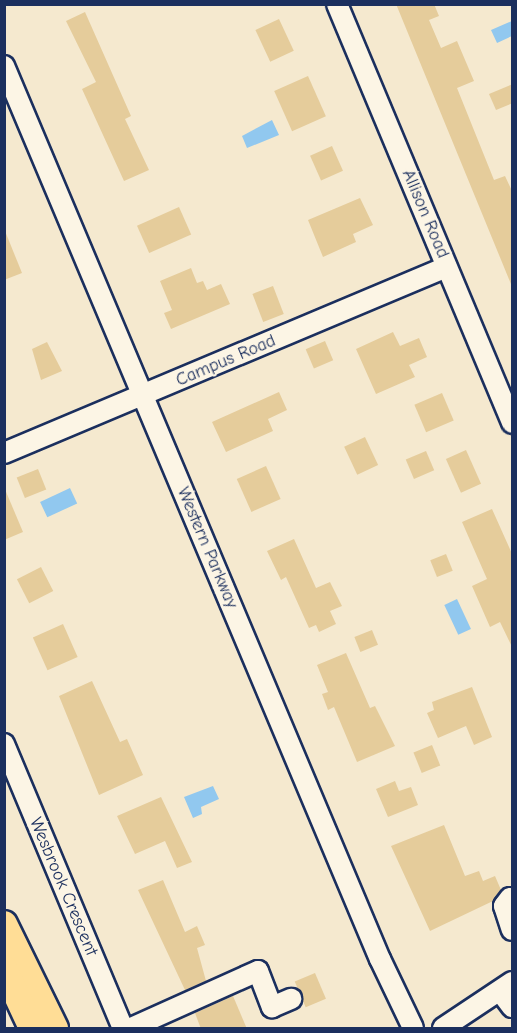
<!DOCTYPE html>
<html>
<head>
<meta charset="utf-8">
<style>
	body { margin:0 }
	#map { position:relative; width:517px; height:1033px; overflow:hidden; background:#f5e9cf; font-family:"Comic Neue",sans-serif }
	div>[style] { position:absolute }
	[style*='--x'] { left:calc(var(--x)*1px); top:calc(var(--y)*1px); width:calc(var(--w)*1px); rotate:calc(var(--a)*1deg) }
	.water>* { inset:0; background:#91c8ef; transform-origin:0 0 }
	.building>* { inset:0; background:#e5cc9b; transform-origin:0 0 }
	.roads { filter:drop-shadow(2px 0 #1b2f5e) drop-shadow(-2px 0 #1b2f5e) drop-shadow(0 2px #1b2f5e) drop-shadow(0 -2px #1b2f5e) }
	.minor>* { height:20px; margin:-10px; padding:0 10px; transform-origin:10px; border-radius:10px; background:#fcf5e5 }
	.major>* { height:26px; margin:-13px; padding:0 13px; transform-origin:13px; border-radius:13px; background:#ffdd96 }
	span { translate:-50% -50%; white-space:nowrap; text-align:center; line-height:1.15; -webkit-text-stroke:4.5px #fcf5e5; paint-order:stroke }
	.street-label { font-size:18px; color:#1b2f5e }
	.frame { position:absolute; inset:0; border:6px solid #1b2f5e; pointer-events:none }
</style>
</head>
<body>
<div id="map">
	<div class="water">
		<div style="clip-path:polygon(512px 21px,512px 36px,497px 43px,491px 30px)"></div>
		<div style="clip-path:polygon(272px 120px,279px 135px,247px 148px,242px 136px)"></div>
		<div style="left:70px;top:488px;width:17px;height:33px;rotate:65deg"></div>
		<div style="left:457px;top:599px;width:33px;height:14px;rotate:65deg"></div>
		<div style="clip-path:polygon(213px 786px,219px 799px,201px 807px,202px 814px,193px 818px,184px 797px)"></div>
	</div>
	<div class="building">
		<div style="clip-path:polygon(396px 4px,434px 4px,439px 16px,429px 20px,441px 48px,457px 41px,474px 81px,457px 88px,494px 180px,505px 176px,513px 193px,513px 289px)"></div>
		<div style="clip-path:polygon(85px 12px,131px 116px,125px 119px,149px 170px,124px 181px,82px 89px,96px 82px,66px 21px)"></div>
		<div style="left:279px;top:19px;width:35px;height:26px;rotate:65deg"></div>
		<div style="left:308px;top:76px;width:44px;height:37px;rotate:66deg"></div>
		<div style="clip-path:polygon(513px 84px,513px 103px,496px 110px,489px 94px)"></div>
		<div style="left:332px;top:146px;width:27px;height:24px;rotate:66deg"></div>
		<div style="clip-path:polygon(360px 198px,373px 225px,353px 234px,356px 242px,323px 257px,308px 220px)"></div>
		<div style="left:179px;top:207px;width:30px;height:46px;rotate:66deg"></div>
		<div style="clip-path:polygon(5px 231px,22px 273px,4px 280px,4px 232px)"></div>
		<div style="clip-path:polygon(191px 268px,197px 283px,203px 281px,207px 290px,221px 284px,230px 304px,171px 329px,164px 313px,172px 310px,160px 281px)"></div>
		<div style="left:273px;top:286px;width:30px;height:22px;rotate:69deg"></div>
		<div style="clip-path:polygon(393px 332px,400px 346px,419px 338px,427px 357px,409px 365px,415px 377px,376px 394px,356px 349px)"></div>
		<div style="left:325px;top:341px;width:21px;height:21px;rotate:67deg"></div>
		<div style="clip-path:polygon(47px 342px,62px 371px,41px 380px,32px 349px)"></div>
		<div style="clip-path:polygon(279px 392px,287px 410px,268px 419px,273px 431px,226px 452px,212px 422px)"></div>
		<div style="left:442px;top:393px;width:30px;height:30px;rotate:67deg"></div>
		<div style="left:365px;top:437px;width:31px;height:23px;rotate:65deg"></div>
		<div style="left:466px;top:450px;width:37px;height:22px;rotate:66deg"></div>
		<div style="left:426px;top:451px;width:21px;height:22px;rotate:67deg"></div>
		<div style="left:266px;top:466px;width:36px;height:32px;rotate:66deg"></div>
		<div style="left:38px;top:469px;width:22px;height:23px;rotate:68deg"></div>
		<div style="clip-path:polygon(4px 487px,23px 532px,4px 540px)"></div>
		<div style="clip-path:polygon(492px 509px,513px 556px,513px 649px,500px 622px,490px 627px,472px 586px,487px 579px,462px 522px)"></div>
		<div style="clip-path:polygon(294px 539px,316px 588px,330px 582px,342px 606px,330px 611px,336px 624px,319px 632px,316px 625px,309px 628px,286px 577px,281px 580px,267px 551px)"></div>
		<div style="left:446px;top:554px;width:18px;height:17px;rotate:68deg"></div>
		<div style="left:41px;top:567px;width:27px;height:27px;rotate:63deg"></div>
		<div style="left:63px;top:624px;width:36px;height:33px;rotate:66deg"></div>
		<div style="left:372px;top:630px;width:16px;height:19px;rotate:68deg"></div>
		<div style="clip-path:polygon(346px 653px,370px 708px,375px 706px,395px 746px,357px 762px,334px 707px,328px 710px,322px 694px,328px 692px,317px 665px)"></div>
		<div style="clip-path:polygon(92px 681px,120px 742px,127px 739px,143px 775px,99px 795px,59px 696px)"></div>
		<div style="clip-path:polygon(472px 687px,492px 737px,474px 745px,466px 726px,438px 738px,427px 713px,434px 710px,432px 702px)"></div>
		<div style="left:432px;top:745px;width:22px;height:20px;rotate:68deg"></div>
		<div style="clip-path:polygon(395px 781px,399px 791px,411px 787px,418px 805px,388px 817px,376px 789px)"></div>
		<div style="clip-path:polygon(161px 797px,192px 862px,177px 868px,165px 841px,135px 854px,117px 816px)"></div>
		<div style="clip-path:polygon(444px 825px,465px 876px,479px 871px,483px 881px,495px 876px,501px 890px,493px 901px,430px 931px,391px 846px)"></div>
		<div style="clip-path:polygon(163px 880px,185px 932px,197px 926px,205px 945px,197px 948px,206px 981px,185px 990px,138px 890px)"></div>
		<div style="left:315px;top:973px;width:28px;height:22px;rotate:67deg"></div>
		<div style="clip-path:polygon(233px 996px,247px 1029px,201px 1029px,195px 1013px)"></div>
	</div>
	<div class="roads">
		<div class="minor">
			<div style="--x:337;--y:4;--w:454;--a:67.3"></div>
			<div style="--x:4;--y:66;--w:969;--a:67.17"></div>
			<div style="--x:380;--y:959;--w:76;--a:64.4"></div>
			<div style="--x:4;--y:453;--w:480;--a:-22.8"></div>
			<div style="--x:4;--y:744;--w:308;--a:67.3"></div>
			<div style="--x:510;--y:898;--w:10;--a:127"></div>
			<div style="--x:504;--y:906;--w:25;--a:72"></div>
			<div style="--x:500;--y:991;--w:20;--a:53"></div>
			<div style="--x:131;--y:1028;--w:139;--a:-24.2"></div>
			<div style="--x:258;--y:971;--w:39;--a:69"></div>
			<div style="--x:272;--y:1007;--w:21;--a:-23"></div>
			<div style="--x:443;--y:1028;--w:83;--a:-33.7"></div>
		</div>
		<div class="major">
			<div style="--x:4;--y:924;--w:116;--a:63.9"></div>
			<div style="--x:4;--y:968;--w:66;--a:65"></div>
		</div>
	</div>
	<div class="street-label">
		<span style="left:425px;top:214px;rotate:67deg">Allison Road</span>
		<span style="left:226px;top:361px;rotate:-23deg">Campus Road</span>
		<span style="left:207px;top:548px;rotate:67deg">Western Parkway</span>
		<span style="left:63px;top:887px;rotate:67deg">Wesbrook Crescent</span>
	</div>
	<div class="frame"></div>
</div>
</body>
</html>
